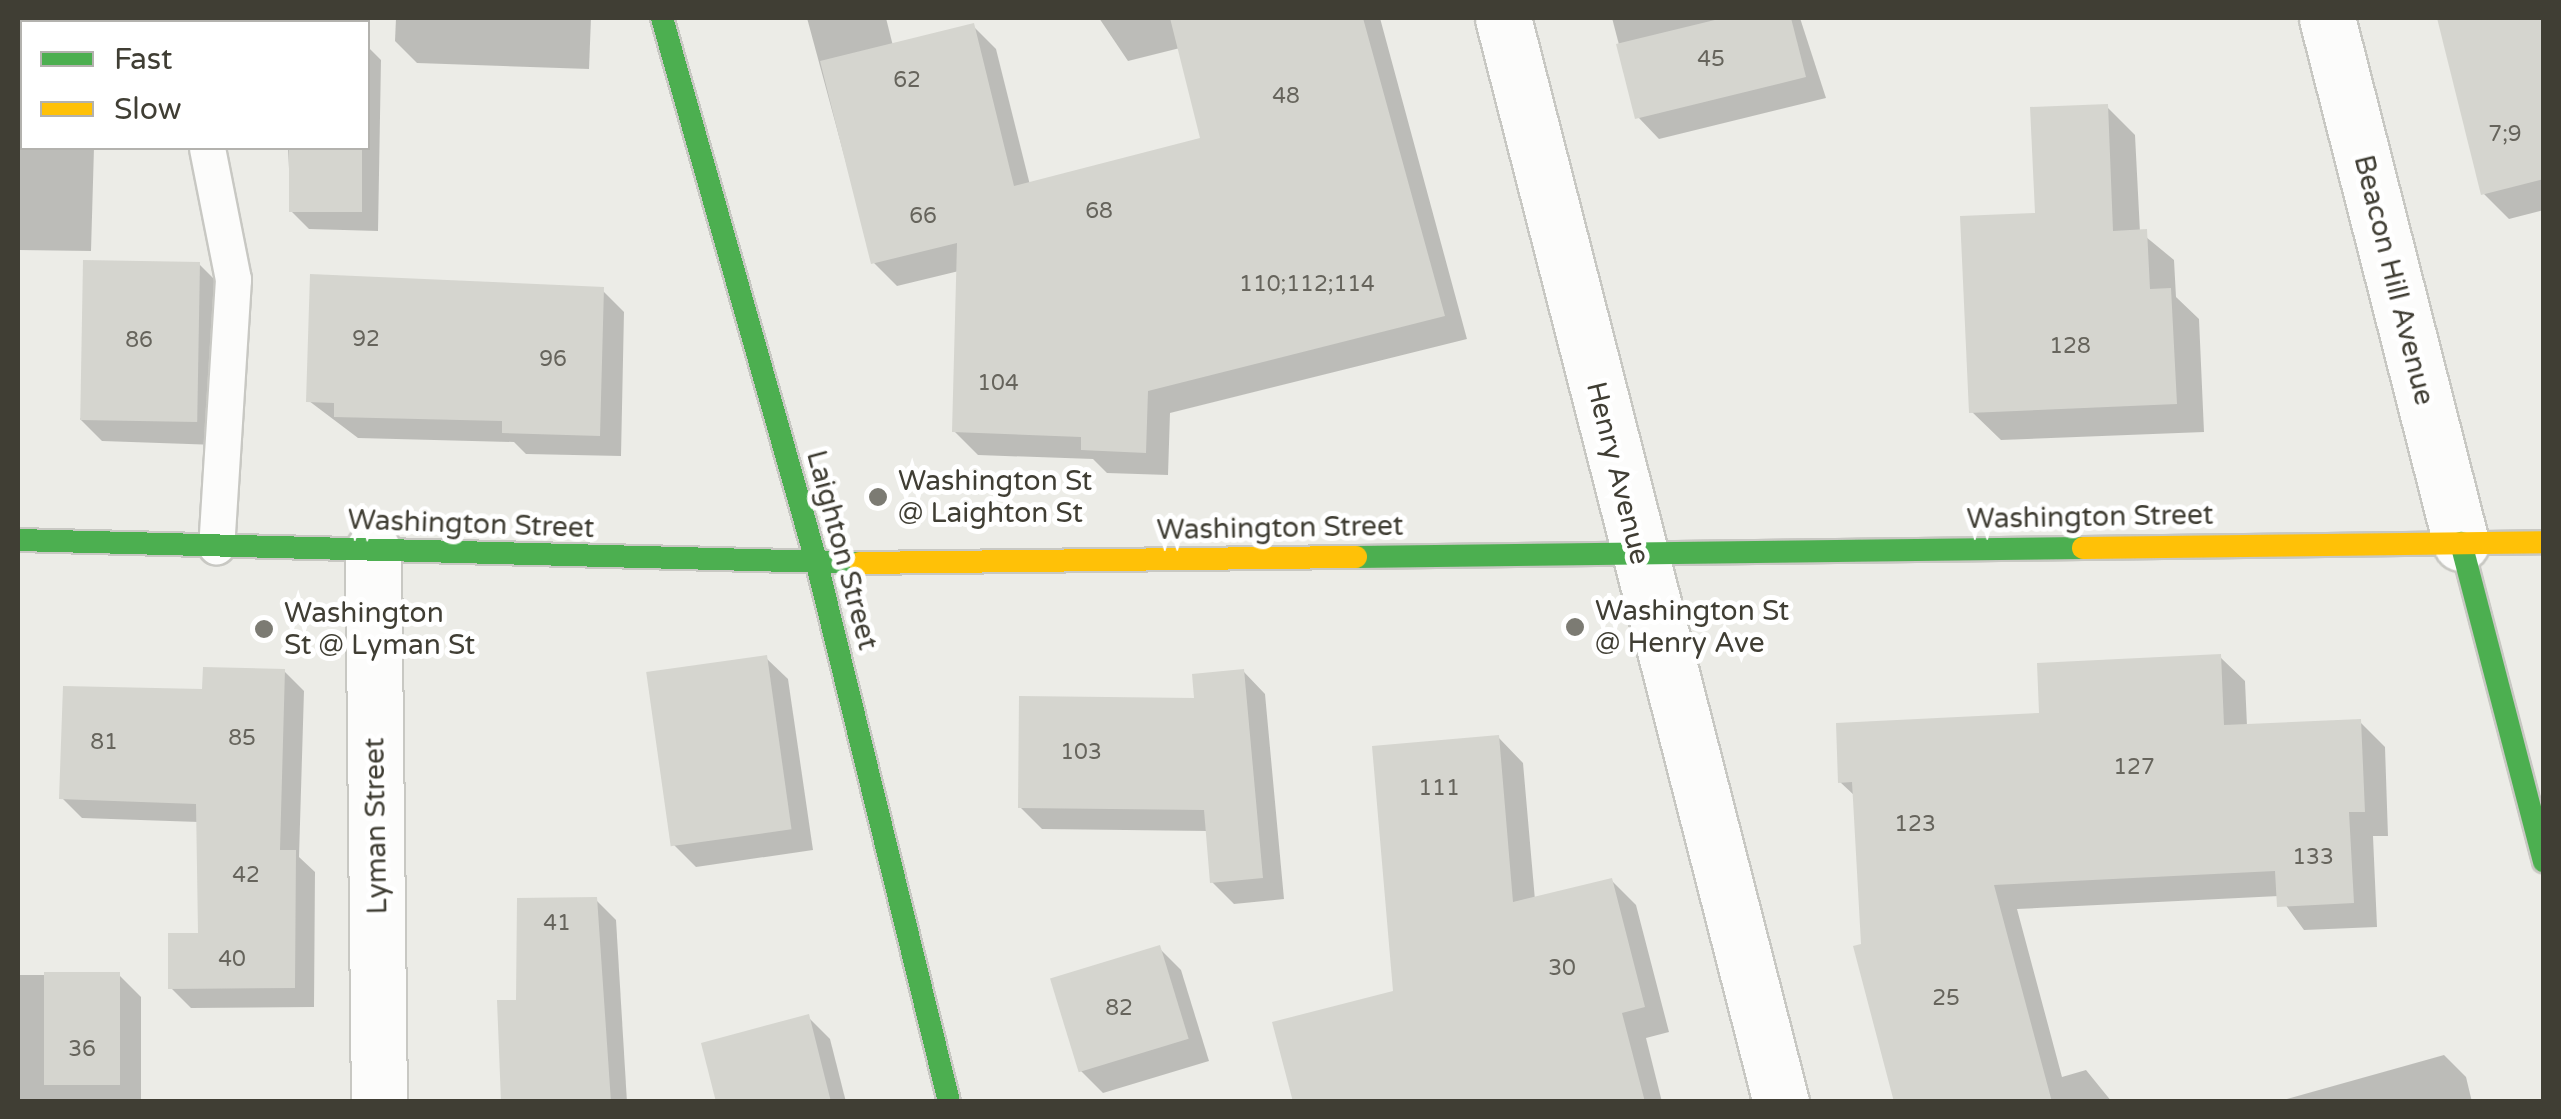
<!DOCTYPE html>
<html>
<head>
<meta charset="utf-8">
<style>
	body { margin:0 }
	#map { position:relative; width:2561px; height:1119px; overflow:hidden; background:#ecece7; font-family:"Varela Round",sans-serif }
	div>[style] { position:absolute }
	[style*='--x'] { left:calc(var(--x)*1px); top:calc(var(--y)*1px); width:calc(var(--w)*1px); rotate:calc(var(--a)*1deg) }
	.shadow>* { inset:0; background:#0003 }
	.building>* { inset:0; background:#d5d5cf; transform-origin:0 0 }
	.roads { filter:drop-shadow(2px 0 #c8c8c3) drop-shadow(-2px 0 #c8c8c3) drop-shadow(0 2px #c8c8c3) drop-shadow(0 -2px #c8c8c3) }
	.lane>* { height:35px; margin:-17.5px; padding:0 17.5px; transform-origin:17.5px; border-radius:17.5px; background:#fcfcfb }
	.street>* { height:55px; margin:-27.5px; padding:0 27.5px; transform-origin:27.5px; border-radius:27.5px; background:#fcfcfb }
	.fast>* { height:22px; margin:-11px; padding:0 11px; transform-origin:11px; border-radius:11px; background:#4caf50 }
	.slow>* { height:22px; margin:-11px; padding:0 11px; transform-origin:11px; border-radius:11px; background:#ffc107 }
	.dots>* { width:28px; height:28px; translate:-50% -50%; box-sizing:border-box; border:5px solid #fff; border-radius:50% }
	span { translate:-50% -50%; white-space:nowrap; text-align:center; line-height:1.15; -webkit-text-stroke:10px #fff; paint-order:stroke }
	.number-label { font-size:22px; color:#66645c }
	.number-label span { -webkit-text-stroke-width:0 }
	.street-label { font-size:28px; color:#403e34 }
	.poi-label { font-size:28px; color:#403e34 }
	.left { translate:0 -50%; text-align:left }
	.frame { position:absolute; inset:0; border:20px solid #403e34; pointer-events:none }
	.legend { position:absolute; left:20px; top:20px; width:350px; height:130px; box-sizing:border-box; background:#fff; border:2px solid #b3b2ae; margin:0; padding:12px 18px; list-style:none; font-size:30px; color:#403e34 }
	.legend li { display:flex; align-items:center; gap:20px; height:50px }
	.legend b { width:50px; border:2px solid #b3b2ae }
</style>
</head>
<body>
<div id="map">
	<div class="shadow">
		<div style="clip-path:polygon(18px 18px,81px 22px,22px 22px,22px 148px,94px 148px,91px 251px,18px 250px)"></div>
		<div style="clip-path:polygon(396px 18px,591px 18px,589px 69px,417px 63px,395px 41px)"></div>
		<div style="clip-path:polygon(807px 18px,886px 18px,893px 46px,973px 26px,996px 49px,1030px 185px,1203px 140px,1180px 48px,1128px 61px,1099px 18px,1380px 18px,1467px 339px,1170px 413px,1168px 475px,1107px 473px,1093px 459px,978px 455px,954px 431px,959px 271px,897px 286px,873px 262px)"></div>
		<div style="clip-path:polygon(1612px 18px,1800px 18px,1826px 98px,1659px 139px,1638px 117px)"></div>
		<div style="clip-path:polygon(2439px 18px,2544px 18px,2544px 210px,2509px 219px,2484px 194px)"></div>
		<div style="clip-path:polygon(368px 47px,381px 60px,378px 231px,309px 229px,291px 211px,288px 148px,368px 148px)"></div>
		<div style="clip-path:polygon(2106px 106px,2135px 135px,2140px 232px,2174px 260px,2176px 297px,2199px 319px,2204px 432px,2001px 440px,1972px 412px,2037px 215px)"></div>
		<div style="clip-path:polygon(199px 264px,221px 286px,217px 445px,102px 441px,80px 419px)"></div>
		<div style="clip-path:polygon(602px 290px,624px 312px,621px 456px,526px 454px,514px 442px,358px 438px,309px 401px)"></div>
		<div style="clip-path:polygon(2220px 657px,2245px 681px,2247px 726px,2360px 722px,2385px 747px,2388px 836px,2373px 836px,2377px 927px,2304px 930px,2279px 896px,2017px 909px,2062px 1077px,2086px 1070px,2112px 1102px,1919px 1102px,1864px 945px,1856px 797px,1840px 782px)"></div>
		<div style="clip-path:polygon(766px 658px,788px 679px,813px 850px,696px 867px,674px 845px)"></div>
		<div style="clip-path:polygon(284px 671px,304px 691px,299px 857px,315px 872px,314px 1007px,191px 1008px,171px 988px,200px 935px,199px 822px,82px 818px,62px 798px,205px 692px)"></div>
		<div style="clip-path:polygon(1244px 672px,1265px 694px,1284px 899px,1234px 904px,1212px 882px,1208px 831px,1042px 829px,1020px 807px)"></div>
		<div style="clip-path:polygon(1498px 737px,1523px 763px,1535px 900px,1611px 880px,1636px 905px,1669px 1032px,1646px 1038px,1662px 1102px,1414px 1102px,1395px 993px)"></div>
		<div style="clip-path:polygon(596px 900px,616px 920px,627px 1102px,503px 1102px,518px 1002px)"></div>
		<div style="clip-path:polygon(1159px 948px,1181px 970px,1209px 1061px,1103px 1093px,1081px 1071px)"></div>
		<div style="clip-path:polygon(18px 975px,119px 975px,141px 997px,141px 1102px,18px 1102px)"></div>
		<div style="clip-path:polygon(808px 1017px,830px 1039px,846px 1102px,718px 1102px)"></div>
		<div style="clip-path:polygon(2444px 1055px,2466px 1077px,2472px 1102px,2276px 1102px)"></div>
	</div>
	<div class="building">
		<div style="clip-path:polygon(1170px 18px,1363px 18px,1445px 316px,1148px 391px,1146px 453px,1081px 450px,1081px 437px,952px 432px,957px 243px,871px 264px,820px 61px,974px 23px,1014px 186px,1200px 138px)"></div>
		<div style="clip-path:polygon(1723px 18px,1791px 18px,1806px 77px,1635px 119px,1616px 44px)"></div>
		<div style="clip-path:polygon(2437px 18px,2544px 18px,2544px 179px,2481px 195px)"></div>
		<div style="clip-path:polygon(2108px 104px,2113px 231px,2147px 229px,2150px 289px,2171px 288px,2177px 404px,1969px 413px,1960px 216px,2035px 213px,2030px 107px)"></div>
		<div style="left:289px;top:148px;width:73px;height:64px"></div>
		<div style="left:83px;top:260px;width:117px;height:160px;rotate:1deg"></div>
		<div style="clip-path:polygon(310px 274px,604px 287px,600px 436px,502px 433px,502px 421px,334px 417px,334px 403px,306px 402px)"></div>
		<div style="clip-path:polygon(2221px 654px,2224px 725px,2361px 719px,2365px 812px,2349px 812px,2354px 903px,2277px 907px,2275px 871px,1994px 885px,2052px 1102px,1894px 1102px,1853px 946px,1861px 944px,1852px 782px,1838px 783px,1836px 723px,2039px 713px,2037px 663px)"></div>
		<div style="left:767px;top:655px;width:176px;height:122px;rotate:82deg"></div>
		<div style="clip-path:polygon(203px 667px,285px 669px,280px 850px,296px 850px,295px 988px,168px 989px,168px 933px,198px 933px,196px 804px,59px 799px,63px 686px,202px 689px)"></div>
		<div style="clip-path:polygon(1244px 669px,1263px 878px,1210px 883px,1204px 810px,1018px 808px,1019px 696px,1194px 698px,1192px 674px)"></div>
		<div style="clip-path:polygon(1499px 735px,1513px 902px,1612px 878px,1645px 1007px,1622px 1013px,1645px 1102px,1293px 1102px,1272px 1022px,1393px 991px,1372px 746px)"></div>
		<div style="clip-path:polygon(597px 897px,611px 1102px,501px 1102px,497px 1000px,516px 1000px,517px 898px)"></div>
		<div style="left:1160px;top:945px;width:98px;height:115px;rotate:73deg"></div>
		<div style="left:44px;top:972px;width:76px;height:113px"></div>
		<div style="clip-path:polygon(809px 1014px,831px 1102px,716px 1102px,701px 1043px)"></div>
	</div>
	<div class="roads">
		<div class="lane">
			<div style="--x:207;--y:148;--w:134;--a:78.8"></div>
			<div style="--x:233;--y:279;--w:268;--a:93.6"></div>
		</div>
		<div class="street">
			<div style="--x:1503;--y:18;--w:1119;--a:75.62"></div>
			<div style="--x:2327;--y:18;--w:542;--a:75.68"></div>
			<div style="--x:373;--y:551;--w:551;--a:89.38"></div>
		</div>
		<div class="fast">
			<div style="--x:662;--y:18;--w:568;--a:74.15"></div>
			<div style="--x:817;--y:564;--w:554;--a:76.21"></div>
			<div style="--x:18;--y:540;--w:842;--a:1.56"></div>
			<div style="--x:2461;--y:543;--w:329;--a:75.4"></div>
			<div style="--x:1356;--y:557;--w:727;--a:-0.71"></div>
		</div>
		<div class="slow">
			<div style="--x:2083;--y:548;--w:461;--a:-0.7"></div>
			<div style="--x:860;--y:563;--w:496;--a:-0.7"></div>
		</div>
	</div>
	<div class="dots">
		<div style="left:878px;top:497px;background:#7c7b73"></div>
		<div style="left:1575px;top:627px;background:#7c7b73"></div>
		<div style="left:264px;top:629px;background:#7c7b73"></div>
	</div>
	<div class="number-label">
		<span style="left:1711px;top:60px">45</span>
		<span style="left:907px;top:81px">62</span>
		<span style="left:1286px;top:97px">48</span>
		<span style="left:2505px;top:135px">7;9</span>
		<span style="left:1099px;top:212px">68</span>
		<span style="left:923px;top:217px">66</span>
		<span style="left:1307px;top:285px">110;112;114</span>
		<span style="left:366px;top:340px">92</span>
		<span style="left:139px;top:341px">86</span>
		<span style="left:2070px;top:347px">128</span>
		<span style="left:553px;top:360px">96</span>
		<span style="left:998px;top:384px">104</span>
		<span style="left:242px;top:739px">85</span>
		<span style="left:104px;top:743px">81</span>
		<span style="left:1081px;top:753px">103</span>
		<span style="left:2134px;top:768px">127</span>
		<span style="left:1439px;top:789px">111</span>
		<span style="left:1915px;top:825px">123</span>
		<span style="left:2313px;top:858px">133</span>
		<span style="left:246px;top:876px">42</span>
		<span style="left:557px;top:924px">41</span>
		<span style="left:232px;top:960px">40</span>
		<span style="left:1562px;top:969px">30</span>
		<span style="left:1946px;top:999px">25</span>
		<span style="left:1119px;top:1009px">82</span>
		<span style="left:82px;top:1050px">36</span>
	</div>
	<div class="street-label">
		<span style="left:2394px;top:280px;rotate:76deg">Beacon Hill Avenue</span>
		<span style="left:1618px;top:473px;rotate:76deg">Henry Avenue</span>
		<span style="left:2090px;top:517px;rotate:-1deg">Washington Street</span>
		<span style="left:471px;top:524px;rotate:2deg">Washington Street</span>
		<span style="left:1280px;top:528px;rotate:-1deg">Washington Street</span>
		<span style="left:842px;top:550px;rotate:75deg">Laighton Street</span>
		<span style="left:376px;top:826px;rotate:-91deg">Lyman Street</span>
	</div>
	<div class="poi-label">
		<span class="left" style="left:898px;top:497px">Washington St<br>@ Laighton St</span>
		<span class="left" style="left:1595px;top:627px">Washington St<br>@ Henry Ave</span>
		<span class="left" style="left:284px;top:629px">Washington<br>St @ Lyman St</span>
	</div>
	<div class="frame"></div>
	<ul class="legend">
	<li><b style="height:12px;background:#4caf50"></b>Fast</li>
	<li><b style="height:12px;background:#ffc107"></b>Slow</li>
	</ul>
</div>
</body>
</html>
